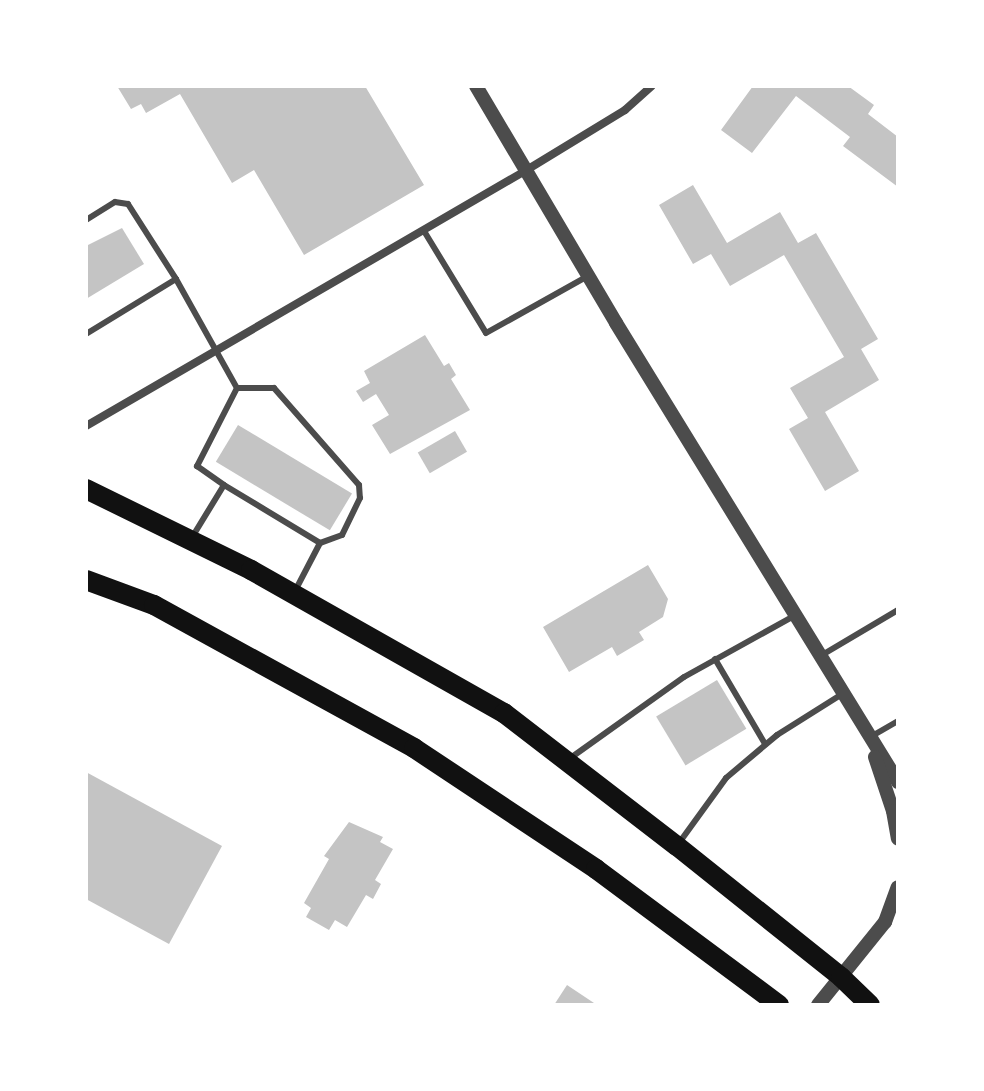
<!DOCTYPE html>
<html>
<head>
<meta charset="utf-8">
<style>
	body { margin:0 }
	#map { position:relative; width:984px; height:1091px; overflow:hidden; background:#fff; font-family:Cabin,sans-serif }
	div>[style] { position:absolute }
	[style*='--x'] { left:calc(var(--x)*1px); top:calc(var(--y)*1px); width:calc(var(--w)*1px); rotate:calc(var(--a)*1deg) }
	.building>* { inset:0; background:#c4c4c4; transform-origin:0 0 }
	.service>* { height:6px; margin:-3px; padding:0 3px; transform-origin:3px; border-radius:3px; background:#4c4c4c }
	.minor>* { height:8px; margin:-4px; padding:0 4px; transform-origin:4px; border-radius:4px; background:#4c4c4c }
	.tertiary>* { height:14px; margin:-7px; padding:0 7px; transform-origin:7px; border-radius:7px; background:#4c4c4c }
	.primary>* { height:20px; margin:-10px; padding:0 10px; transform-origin:10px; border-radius:10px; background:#111 }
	span { translate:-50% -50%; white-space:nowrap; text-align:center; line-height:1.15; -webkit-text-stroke:7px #fff; paint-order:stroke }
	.frame { position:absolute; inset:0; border:88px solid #fff; pointer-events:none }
</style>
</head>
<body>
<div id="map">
	<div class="building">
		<div style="clip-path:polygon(117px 86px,365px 86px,424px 185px,304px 255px,254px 170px,232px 183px,180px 94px,146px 113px,141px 104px,131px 109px)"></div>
		<div style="clip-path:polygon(753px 86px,848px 86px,874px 105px,868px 114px,898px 137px,898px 187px,843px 146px,850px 137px,796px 96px,752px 153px,721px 130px)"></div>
		<div style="clip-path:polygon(693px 185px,727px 243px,780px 212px,798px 243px,816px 233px,878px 339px,861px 349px,879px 380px,825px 412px,859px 471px,825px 491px,789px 429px,808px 418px,790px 388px,844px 357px,784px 255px,730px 286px,711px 254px,693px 264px,659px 205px)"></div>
		<div style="clip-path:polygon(122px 228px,144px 264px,86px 299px,86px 246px)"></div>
		<div style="clip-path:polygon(425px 335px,444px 366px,449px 363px,456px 375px,451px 379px,470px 410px,390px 454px,372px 425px,389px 415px,376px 394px,363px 402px,356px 391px,370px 383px,364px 371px)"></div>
		<div style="left:238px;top:425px;width:133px;height:43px;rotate:31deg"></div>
		<div style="left:455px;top:431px;width:24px;height:43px;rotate:60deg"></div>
		<div style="clip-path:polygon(648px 565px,668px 599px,663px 617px,639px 632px,644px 640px,617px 656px,612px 647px,569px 672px,543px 627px)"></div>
		<div style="left:717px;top:680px;width:57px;height:71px;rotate:59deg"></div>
		<div style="clip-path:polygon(86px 772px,222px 846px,169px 944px,86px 899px)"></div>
		<div style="clip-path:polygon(349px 822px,383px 837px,380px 842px,393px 849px,375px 880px,381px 884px,373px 899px,366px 895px,347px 927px,335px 920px,329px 930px,306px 917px,311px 908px,304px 903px,329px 859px,324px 856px)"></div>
		<div style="clip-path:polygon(567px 985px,597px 1005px,554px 1005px)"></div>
	</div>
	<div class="service">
		<div style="--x:86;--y:220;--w:34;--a:-32"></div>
		<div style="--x:115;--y:202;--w:13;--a:9"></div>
		<div style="--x:128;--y:204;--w:89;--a:57.4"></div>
		<div style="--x:176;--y:279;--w:105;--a:148.6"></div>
		<div style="--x:424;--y:231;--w:119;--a:58.7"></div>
		<div style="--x:486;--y:333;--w:117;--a:-29.2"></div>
		<div style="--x:176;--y:279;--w:125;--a:60.8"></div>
		<div style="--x:237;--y:388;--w:88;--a:117.1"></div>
		<div style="--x:197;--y:466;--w:33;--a:35"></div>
		<div style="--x:237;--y:388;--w:37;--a:0"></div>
		<div style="--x:274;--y:388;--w:129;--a:48.8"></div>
		<div style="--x:359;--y:485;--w:13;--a:86"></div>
		<div style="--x:360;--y:498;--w:41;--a:115.9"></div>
		<div style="--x:342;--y:535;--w:23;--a:160"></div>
		<div style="--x:191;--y:539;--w:63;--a:-58.6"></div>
		<div style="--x:224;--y:485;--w:112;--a:31.1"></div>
		<div style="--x:320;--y:543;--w:54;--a:117.5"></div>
		<div style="--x:822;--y:655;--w:88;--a:-30.6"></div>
		<div style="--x:715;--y:659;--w:99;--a:59.5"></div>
		<div style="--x:872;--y:736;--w:30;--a:-30"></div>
		<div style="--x:569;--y:759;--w:141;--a:-35.5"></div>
		<div style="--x:684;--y:677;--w:126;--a:-29"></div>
		<div style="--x:679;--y:843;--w:80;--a:-54.1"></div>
		<div style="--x:726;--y:778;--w:67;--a:-40.1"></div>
		<div style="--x:777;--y:735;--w:77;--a:-32.2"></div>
	</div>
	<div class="minor">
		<div style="--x:86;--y:426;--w:508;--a:-30.15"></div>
		<div style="--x:525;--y:171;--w:117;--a:-31.4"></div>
		<div style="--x:625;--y:110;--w:36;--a:-42"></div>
	</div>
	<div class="tertiary">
		<div style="--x:476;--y:86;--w:275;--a:59.4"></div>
		<div style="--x:616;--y:323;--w:539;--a:58.43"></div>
		<div style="--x:875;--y:757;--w:57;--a:71.6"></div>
		<div style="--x:893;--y:811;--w:28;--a:80"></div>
		<div style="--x:818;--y:1005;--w:107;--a:-51.1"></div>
		<div style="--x:885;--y:922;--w:37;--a:-70"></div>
	</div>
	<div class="primary">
		<div style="--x:86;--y:489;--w:184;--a:26.1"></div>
		<div style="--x:251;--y:570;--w:291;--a:29.5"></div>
		<div style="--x:504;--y:713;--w:218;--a:37.6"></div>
		<div style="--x:677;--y:846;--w:210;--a:38.6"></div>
		<div style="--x:841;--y:977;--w:40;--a:44"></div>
		<div style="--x:86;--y:580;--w:72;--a:20.2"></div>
		<div style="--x:154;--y:605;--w:297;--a:28.8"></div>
		<div style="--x:414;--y:748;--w:219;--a:33.6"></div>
		<div style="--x:596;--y:869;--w:228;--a:36.6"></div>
	</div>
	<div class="frame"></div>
</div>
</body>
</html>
